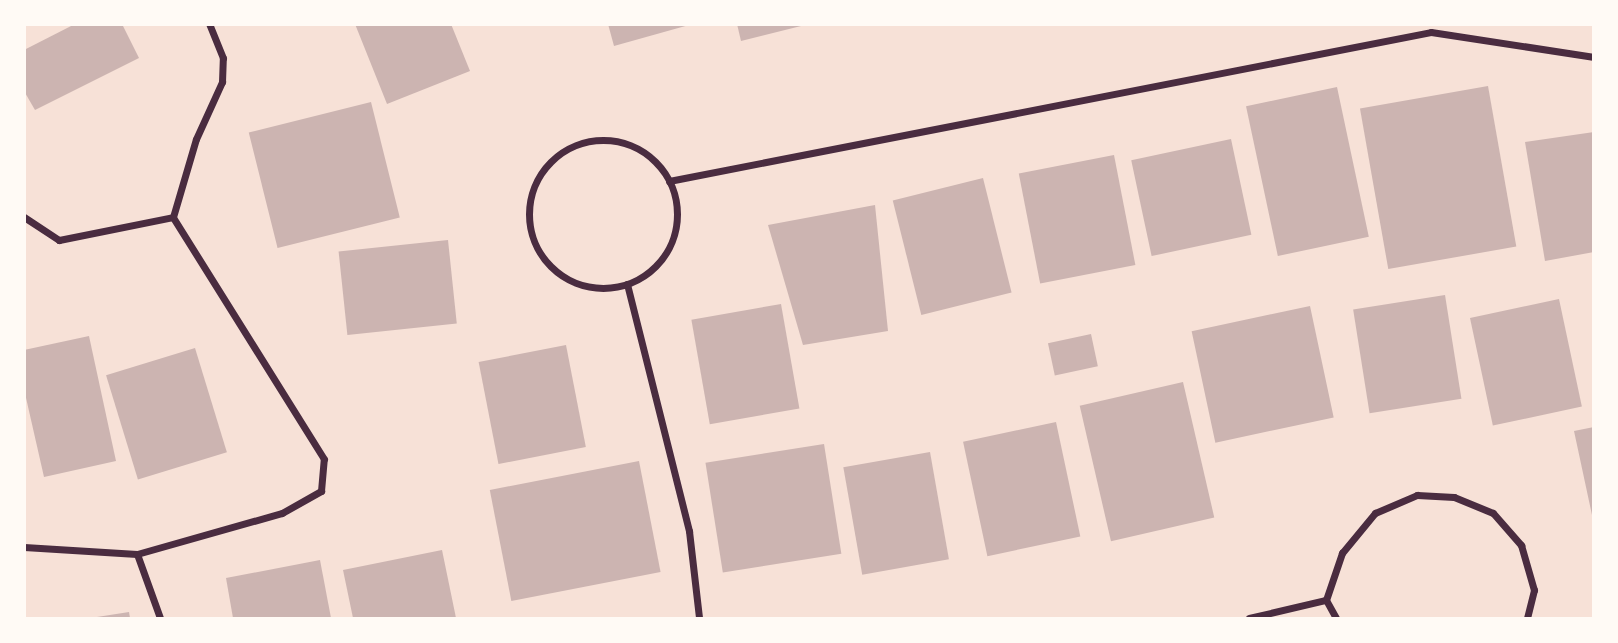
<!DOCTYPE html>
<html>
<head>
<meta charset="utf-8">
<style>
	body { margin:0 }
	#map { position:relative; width:1618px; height:643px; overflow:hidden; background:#f7e1d7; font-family:"Exo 2",sans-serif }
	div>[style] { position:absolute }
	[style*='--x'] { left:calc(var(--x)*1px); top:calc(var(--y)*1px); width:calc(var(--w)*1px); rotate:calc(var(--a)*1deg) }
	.building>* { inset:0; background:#ccb4b1; transform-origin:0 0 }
	.minor>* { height:7px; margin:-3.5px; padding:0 3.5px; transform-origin:3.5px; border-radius:3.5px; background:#4a2c40 }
	.minor>.ring { margin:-3.5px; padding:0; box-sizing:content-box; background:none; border:7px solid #4a2c40; border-radius:50% }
	span { translate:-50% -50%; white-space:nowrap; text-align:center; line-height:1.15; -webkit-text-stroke:5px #fffaf5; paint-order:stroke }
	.frame { position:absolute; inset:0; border:26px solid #fffaf5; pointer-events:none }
</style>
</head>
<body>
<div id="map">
	<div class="building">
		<div style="clip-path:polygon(75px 24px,122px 24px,139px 58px,35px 110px,24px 91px,24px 50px)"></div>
		<div style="clip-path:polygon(355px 24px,451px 24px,470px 71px,387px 104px)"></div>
		<div style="clip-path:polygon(608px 24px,689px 24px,689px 25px,614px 46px)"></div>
		<div style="clip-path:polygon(737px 24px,805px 24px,805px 25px,741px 41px)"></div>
		<div style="left:1488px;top:86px;width:163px;height:130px;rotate:80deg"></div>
		<div style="left:1337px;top:87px;width:153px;height:93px;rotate:78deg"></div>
		<div style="left:371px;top:102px;width:119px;height:126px;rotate:76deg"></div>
		<div style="clip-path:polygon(1594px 132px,1594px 252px,1545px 261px,1525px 142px)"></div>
		<div style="left:1231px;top:139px;width:98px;height:102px;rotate:78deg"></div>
		<div style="left:1114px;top:155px;width:112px;height:97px;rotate:79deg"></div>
		<div style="left:983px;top:178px;width:118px;height:93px;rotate:76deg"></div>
		<div style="clip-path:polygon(875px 205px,888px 331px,803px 345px,768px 225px)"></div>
		<div style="left:448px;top:240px;width:84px;height:110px;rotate:84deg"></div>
		<div style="left:1445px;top:295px;width:105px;height:93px;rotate:81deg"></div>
		<div style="left:1559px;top:299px;width:110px;height:91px;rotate:78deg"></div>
		<div style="left:781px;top:304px;width:106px;height:91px;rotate:80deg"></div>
		<div style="left:1310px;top:306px;width:114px;height:121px;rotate:78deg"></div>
		<div style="left:1091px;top:334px;width:33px;height:44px;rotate:78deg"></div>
		<div style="clip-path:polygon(89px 336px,116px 461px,44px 477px,24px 389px,24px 350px)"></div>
		<div style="left:566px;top:345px;width:104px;height:89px;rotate:79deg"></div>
		<div style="left:195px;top:348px;width:109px;height:93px;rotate:73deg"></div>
		<div style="left:1183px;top:382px;width:139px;height:106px;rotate:77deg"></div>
		<div style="left:1056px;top:422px;width:117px;height:95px;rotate:78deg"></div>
		<div style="clip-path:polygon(1594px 427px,1594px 515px,1592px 515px,1574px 431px)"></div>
		<div style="left:824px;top:444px;width:111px;height:120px;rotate:81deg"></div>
		<div style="left:930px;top:452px;width:109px;height:88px;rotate:80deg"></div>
		<div style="left:639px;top:461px;width:113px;height:152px;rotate:79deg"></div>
		<div style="clip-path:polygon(442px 550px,456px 618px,353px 618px,343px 570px)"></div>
		<div style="clip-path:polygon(320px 560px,331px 618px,233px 618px,226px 578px)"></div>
		<div style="clip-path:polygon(129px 612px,130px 618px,97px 618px,97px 617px)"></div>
	</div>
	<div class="minor">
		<div class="ring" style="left:529px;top:140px;width:141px;height:141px"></div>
		<div style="--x:669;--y:181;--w:776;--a:-11.06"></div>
		<div style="--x:1431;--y:32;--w:165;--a:8.7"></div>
		<div style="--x:24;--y:217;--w:42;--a:33.3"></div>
		<div style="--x:59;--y:240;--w:116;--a:-11.4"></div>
		<div style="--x:627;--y:284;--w:255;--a:75.9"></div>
		<div style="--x:689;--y:531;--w:88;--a:83.4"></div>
		<div style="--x:24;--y:547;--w:113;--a:3.5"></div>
		<div style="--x:137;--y:554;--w:68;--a:70.2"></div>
		<div style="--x:137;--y:554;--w:151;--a:-15.8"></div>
		<div style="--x:282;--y:513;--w:45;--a:-29.4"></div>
		<div style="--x:321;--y:491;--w:32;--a:-85"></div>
		<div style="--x:324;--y:459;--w:285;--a:-122"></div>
		<div style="--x:173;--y:217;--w:81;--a:-73.6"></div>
		<div style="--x:196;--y:139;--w:63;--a:-65.5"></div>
		<div style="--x:222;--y:82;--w:24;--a:-88"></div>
		<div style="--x:223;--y:58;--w:37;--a:-112"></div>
		<div style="--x:1249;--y:618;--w:79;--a:-13.2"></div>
		<div style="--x:1336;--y:618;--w:21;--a:-119"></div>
		<div style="--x:1326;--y:600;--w:50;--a:-71.2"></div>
		<div style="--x:1342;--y:553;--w:52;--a:-50.5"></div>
		<div style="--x:1375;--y:513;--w:46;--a:-23.2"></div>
		<div style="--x:1417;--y:495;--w:37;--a:3"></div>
		<div style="--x:1454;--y:497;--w:42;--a:22.3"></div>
		<div style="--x:1493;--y:513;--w:43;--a:48.8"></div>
		<div style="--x:1521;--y:545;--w:47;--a:73.9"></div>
		<div style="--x:1534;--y:590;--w:29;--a:104"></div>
	</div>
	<div class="frame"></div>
</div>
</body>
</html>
